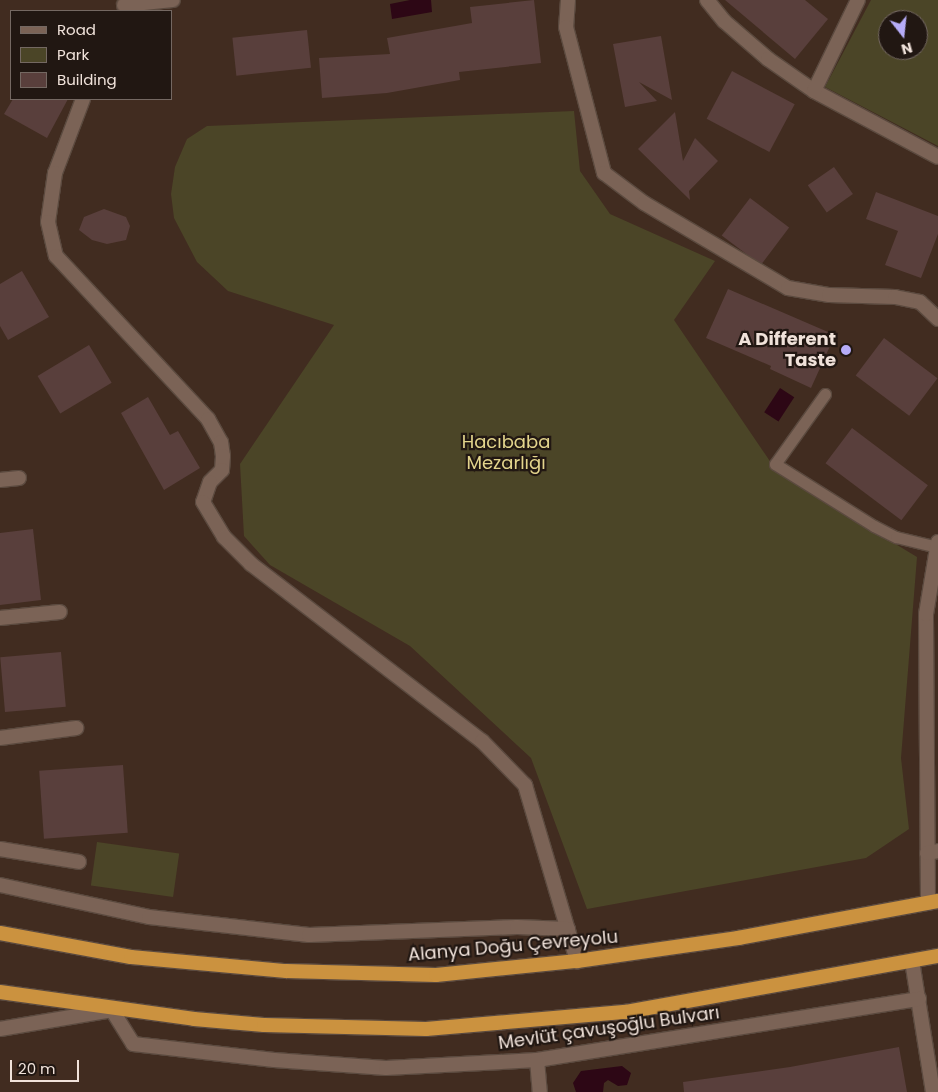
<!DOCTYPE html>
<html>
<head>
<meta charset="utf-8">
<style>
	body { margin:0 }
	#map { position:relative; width:938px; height:1092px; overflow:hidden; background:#412c20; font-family:Poppins,sans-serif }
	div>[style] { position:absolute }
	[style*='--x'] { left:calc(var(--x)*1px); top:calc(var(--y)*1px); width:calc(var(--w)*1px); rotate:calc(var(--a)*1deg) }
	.green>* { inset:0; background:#4b4527; transform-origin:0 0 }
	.water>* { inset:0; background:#2d0715; transform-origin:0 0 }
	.building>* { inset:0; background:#593f3c; transform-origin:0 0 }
	.roads { filter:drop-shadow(1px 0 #5b4a3f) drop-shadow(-1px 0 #5b4a3f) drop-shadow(0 1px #5b4a3f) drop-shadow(0 -1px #5b4a3f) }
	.service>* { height:11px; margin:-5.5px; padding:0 5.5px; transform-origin:5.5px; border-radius:5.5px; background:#7b6356 }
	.minor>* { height:14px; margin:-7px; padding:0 7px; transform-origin:7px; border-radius:7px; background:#7b6356 }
	.tertiary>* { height:14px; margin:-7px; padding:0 7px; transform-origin:7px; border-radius:7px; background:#7b6356 }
	.trunk>* { height:14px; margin:-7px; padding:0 7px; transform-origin:7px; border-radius:7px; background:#cb923f }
	.dots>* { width:14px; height:14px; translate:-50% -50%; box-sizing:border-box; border:2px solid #211712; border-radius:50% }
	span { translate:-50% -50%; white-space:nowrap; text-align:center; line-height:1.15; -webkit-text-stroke:4.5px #211712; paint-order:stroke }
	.poi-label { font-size:18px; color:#f0e2da; font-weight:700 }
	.right { translate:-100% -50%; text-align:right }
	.park-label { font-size:18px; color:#e3d48c }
	.street-label { font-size:18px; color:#f0e2da }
	.legend { position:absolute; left:10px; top:10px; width:162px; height:90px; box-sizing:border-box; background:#211712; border:1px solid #746862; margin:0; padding:6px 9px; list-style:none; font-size:15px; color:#f0e2da }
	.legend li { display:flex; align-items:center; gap:10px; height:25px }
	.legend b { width:25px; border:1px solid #746862 }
	.north { position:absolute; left:878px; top:10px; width:50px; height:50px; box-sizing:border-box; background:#211712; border:1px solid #746862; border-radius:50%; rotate:164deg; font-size:14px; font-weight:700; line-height:20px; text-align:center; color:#f0e2da }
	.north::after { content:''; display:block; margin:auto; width:18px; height:22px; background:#b6acf8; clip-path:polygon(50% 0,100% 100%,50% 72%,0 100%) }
	.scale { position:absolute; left:10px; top:1060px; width:69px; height:22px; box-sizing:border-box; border:2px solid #f0e2da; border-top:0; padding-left:6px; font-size:15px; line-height:18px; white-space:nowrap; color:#f0e2da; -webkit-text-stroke:4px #211712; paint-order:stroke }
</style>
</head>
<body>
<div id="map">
	<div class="green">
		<div style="clip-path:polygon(evenodd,871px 0,938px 0,938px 146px,825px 87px,871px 0,888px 20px,918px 20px,918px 50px,888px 50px,888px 20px)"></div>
		<div style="clip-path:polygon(574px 111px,580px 171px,610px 214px,715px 261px,674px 320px,778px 473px,917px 557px,901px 758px,909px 829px,866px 858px,587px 909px,531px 758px,410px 646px,270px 565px,244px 536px,240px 464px,334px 325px,228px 291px,197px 262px,174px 218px,171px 194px,175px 167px,187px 139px,207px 126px)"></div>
		<div style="left:97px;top:842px;width:83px;height:44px;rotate:8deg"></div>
	</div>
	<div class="water">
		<div style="clip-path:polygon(410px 0,431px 0,432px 12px,392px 19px,390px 4px)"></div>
		<div style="left:780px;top:388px;width:17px;height:29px;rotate:33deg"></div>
		<div style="clip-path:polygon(622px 1066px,631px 1073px,627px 1085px,618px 1086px,608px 1080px,604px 1083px,603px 1092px,576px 1092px,573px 1083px,581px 1071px)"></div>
	</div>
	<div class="building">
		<div style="clip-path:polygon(534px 0,541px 63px,459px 72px,460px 80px,387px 93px,322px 98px,319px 58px,390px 54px,387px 38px,472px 23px,470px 7px)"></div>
		<div style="clip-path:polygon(725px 0,805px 0,828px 19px,795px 59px)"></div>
		<div style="left:307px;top:30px;width:38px;height:75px;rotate:84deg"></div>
		<div style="clip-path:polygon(661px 36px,672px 100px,639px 82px,657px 101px,625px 107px,613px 44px)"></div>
		<div style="left:732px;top:71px;width:71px;height:54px;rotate:28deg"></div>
		<div style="clip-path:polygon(13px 99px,68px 99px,47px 138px,4px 114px)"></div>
		<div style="clip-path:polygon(675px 112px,683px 161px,695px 138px,718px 161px,689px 191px,690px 200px,638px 149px)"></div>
		<div style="left:834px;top:167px;width:33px;height:32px;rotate:55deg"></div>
		<div style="clip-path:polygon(876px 192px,938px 216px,938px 234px,921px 278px,885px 265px,898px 231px,866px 219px)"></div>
		<div style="left:750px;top:198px;width:49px;height:47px;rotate:37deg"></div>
		<div style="clip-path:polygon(104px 209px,126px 217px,130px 226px,126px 240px,107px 244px,92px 240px,79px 230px,84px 217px)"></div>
		<div style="clip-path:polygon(22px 271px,49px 317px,8px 340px,0 326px,0 284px)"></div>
		<div style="clip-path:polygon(728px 289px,835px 335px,811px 388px,770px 369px,771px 366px,706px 338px)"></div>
		<div style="left:884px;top:338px;width:67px;height:47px;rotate:37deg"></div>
		<div style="left:89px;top:345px;width:44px;height:60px;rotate:59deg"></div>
		<div style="clip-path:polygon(148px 397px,170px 435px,178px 431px,200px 468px,164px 490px,121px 413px)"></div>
		<div style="left:852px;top:428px;width:95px;height:44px;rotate:37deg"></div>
		<div style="clip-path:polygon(33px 529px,41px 600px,0 605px,0 533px)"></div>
		<div style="left:61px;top:652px;width:55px;height:61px;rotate:85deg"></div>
		<div style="left:123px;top:765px;width:68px;height:84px;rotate:86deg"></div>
		<div style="clip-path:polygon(899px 1047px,907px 1092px,684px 1092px,683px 1082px,790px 1067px)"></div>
	</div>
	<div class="roads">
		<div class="service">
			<div style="--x:825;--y:394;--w:86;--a:125.5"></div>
			<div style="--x:775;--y:464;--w:117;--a:32.1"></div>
			<div style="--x:874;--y:526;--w:25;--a:27"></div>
			<div style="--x:896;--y:537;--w:42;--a:13.7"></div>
		</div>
		<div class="minor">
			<div style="--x:568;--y:0;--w:27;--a:94"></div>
			<div style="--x:566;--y:27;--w:151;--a:75.4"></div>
			<div style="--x:604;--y:173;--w:50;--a:36.9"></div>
			<div style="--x:644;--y:203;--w:167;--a:30.6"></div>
			<div style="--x:788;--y:288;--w:42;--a:9.7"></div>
			<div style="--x:829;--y:295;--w:66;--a:1.7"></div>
			<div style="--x:895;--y:297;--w:25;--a:11"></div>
			<div style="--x:920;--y:302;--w:25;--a:43"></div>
			<div style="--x:707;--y:0;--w:27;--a:51"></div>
			<div style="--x:724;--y:21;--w:58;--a:40.8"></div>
			<div style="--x:768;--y:59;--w:56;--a:34.8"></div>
			<div style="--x:814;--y:91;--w:140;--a:28"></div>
			<div style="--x:124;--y:5;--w:49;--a:-5.8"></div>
			<div style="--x:814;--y:91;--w:101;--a:-64.2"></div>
			<div style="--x:83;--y:99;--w:79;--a:110.7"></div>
			<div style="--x:55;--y:173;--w:49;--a:98.1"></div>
			<div style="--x:48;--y:222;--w:35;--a:77"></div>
			<div style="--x:56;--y:256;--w:223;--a:47"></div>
			<div style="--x:208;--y:419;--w:26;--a:61"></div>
			<div style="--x:221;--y:442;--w:14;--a:82"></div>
			<div style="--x:223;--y:456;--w:14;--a:94"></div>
			<div style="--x:222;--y:470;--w:17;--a:135"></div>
			<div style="--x:210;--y:482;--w:21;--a:109"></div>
			<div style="--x:203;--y:502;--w:41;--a:59"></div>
			<div style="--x:224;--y:537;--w:38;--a:45"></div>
			<div style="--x:251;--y:564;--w:291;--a:37.5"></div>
			<div style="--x:482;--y:741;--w:62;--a:45.7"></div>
			<div style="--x:525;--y:785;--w:184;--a:73.5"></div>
			<div style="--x:0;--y:480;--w:19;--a:-6"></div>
			<div style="--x:0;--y:618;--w:60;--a:-5.7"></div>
			<div style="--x:0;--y:738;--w:77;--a:-7.5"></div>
			<div style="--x:0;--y:849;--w:80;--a:9.3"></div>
			<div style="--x:0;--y:885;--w:152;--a:12.1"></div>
			<div style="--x:149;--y:917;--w:161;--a:6.4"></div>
			<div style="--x:309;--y:935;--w:208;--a:-2.2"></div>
			<div style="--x:517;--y:927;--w:51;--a:2.2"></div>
			<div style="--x:928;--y:903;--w:289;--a:-90.4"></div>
			<div style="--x:926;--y:614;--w:73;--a:-80.5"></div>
			<div style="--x:912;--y:961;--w:133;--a:80.9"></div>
			<div style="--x:112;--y:1010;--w:40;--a:58"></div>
			<div style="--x:133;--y:1044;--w:142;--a:6.5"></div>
			<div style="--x:274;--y:1060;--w:112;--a:4.1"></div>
			<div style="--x:386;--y:1068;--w:151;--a:-3"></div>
			<div style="--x:537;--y:1060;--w:387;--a:-9.1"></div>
			<div style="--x:537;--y:1060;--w:32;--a:85"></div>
		</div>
		<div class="tertiary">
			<div style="--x:927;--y:853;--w:11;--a:-10"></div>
			<div style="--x:0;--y:1029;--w:114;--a:-9.6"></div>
		</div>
		<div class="trunk">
			<div style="--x:0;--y:933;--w:133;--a:10.4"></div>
			<div style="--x:131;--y:957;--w:156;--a:5.2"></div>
			<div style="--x:286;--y:971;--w:150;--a:1.5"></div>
			<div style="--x:436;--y:975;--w:142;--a:-5.7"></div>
			<div style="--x:577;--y:961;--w:163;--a:-8.1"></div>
			<div style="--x:738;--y:938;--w:203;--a:-10.5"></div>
			<div style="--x:0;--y:992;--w:196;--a:7.9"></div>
			<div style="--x:194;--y:1019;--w:70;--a:4.9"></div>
			<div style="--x:264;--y:1025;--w:162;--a:1.4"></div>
			<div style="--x:426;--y:1029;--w:201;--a:-4.9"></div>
			<div style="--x:626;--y:1012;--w:317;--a:-10.2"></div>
		</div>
	</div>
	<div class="dots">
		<div style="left:846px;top:350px;background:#b6acf8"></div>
	</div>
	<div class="poi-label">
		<span class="right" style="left:836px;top:350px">A Different<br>Taste</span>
	</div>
	<div class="park-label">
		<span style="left:506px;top:453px">Hacıbaba<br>Mezarlığı</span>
	</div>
	<div class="street-label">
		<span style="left:513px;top:946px;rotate:-5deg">Alanya Doğu Çevreyolu</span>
		<span style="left:609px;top:1028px;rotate:-8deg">Mevlüt çavuşoğlu Bulvarı</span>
	</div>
	<ul class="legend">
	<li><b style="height:6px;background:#7b6356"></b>Road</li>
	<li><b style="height:14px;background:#4b4527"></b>Park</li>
	<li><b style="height:14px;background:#593f3c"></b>Building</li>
	</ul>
	<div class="north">N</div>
	<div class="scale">20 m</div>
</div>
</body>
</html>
